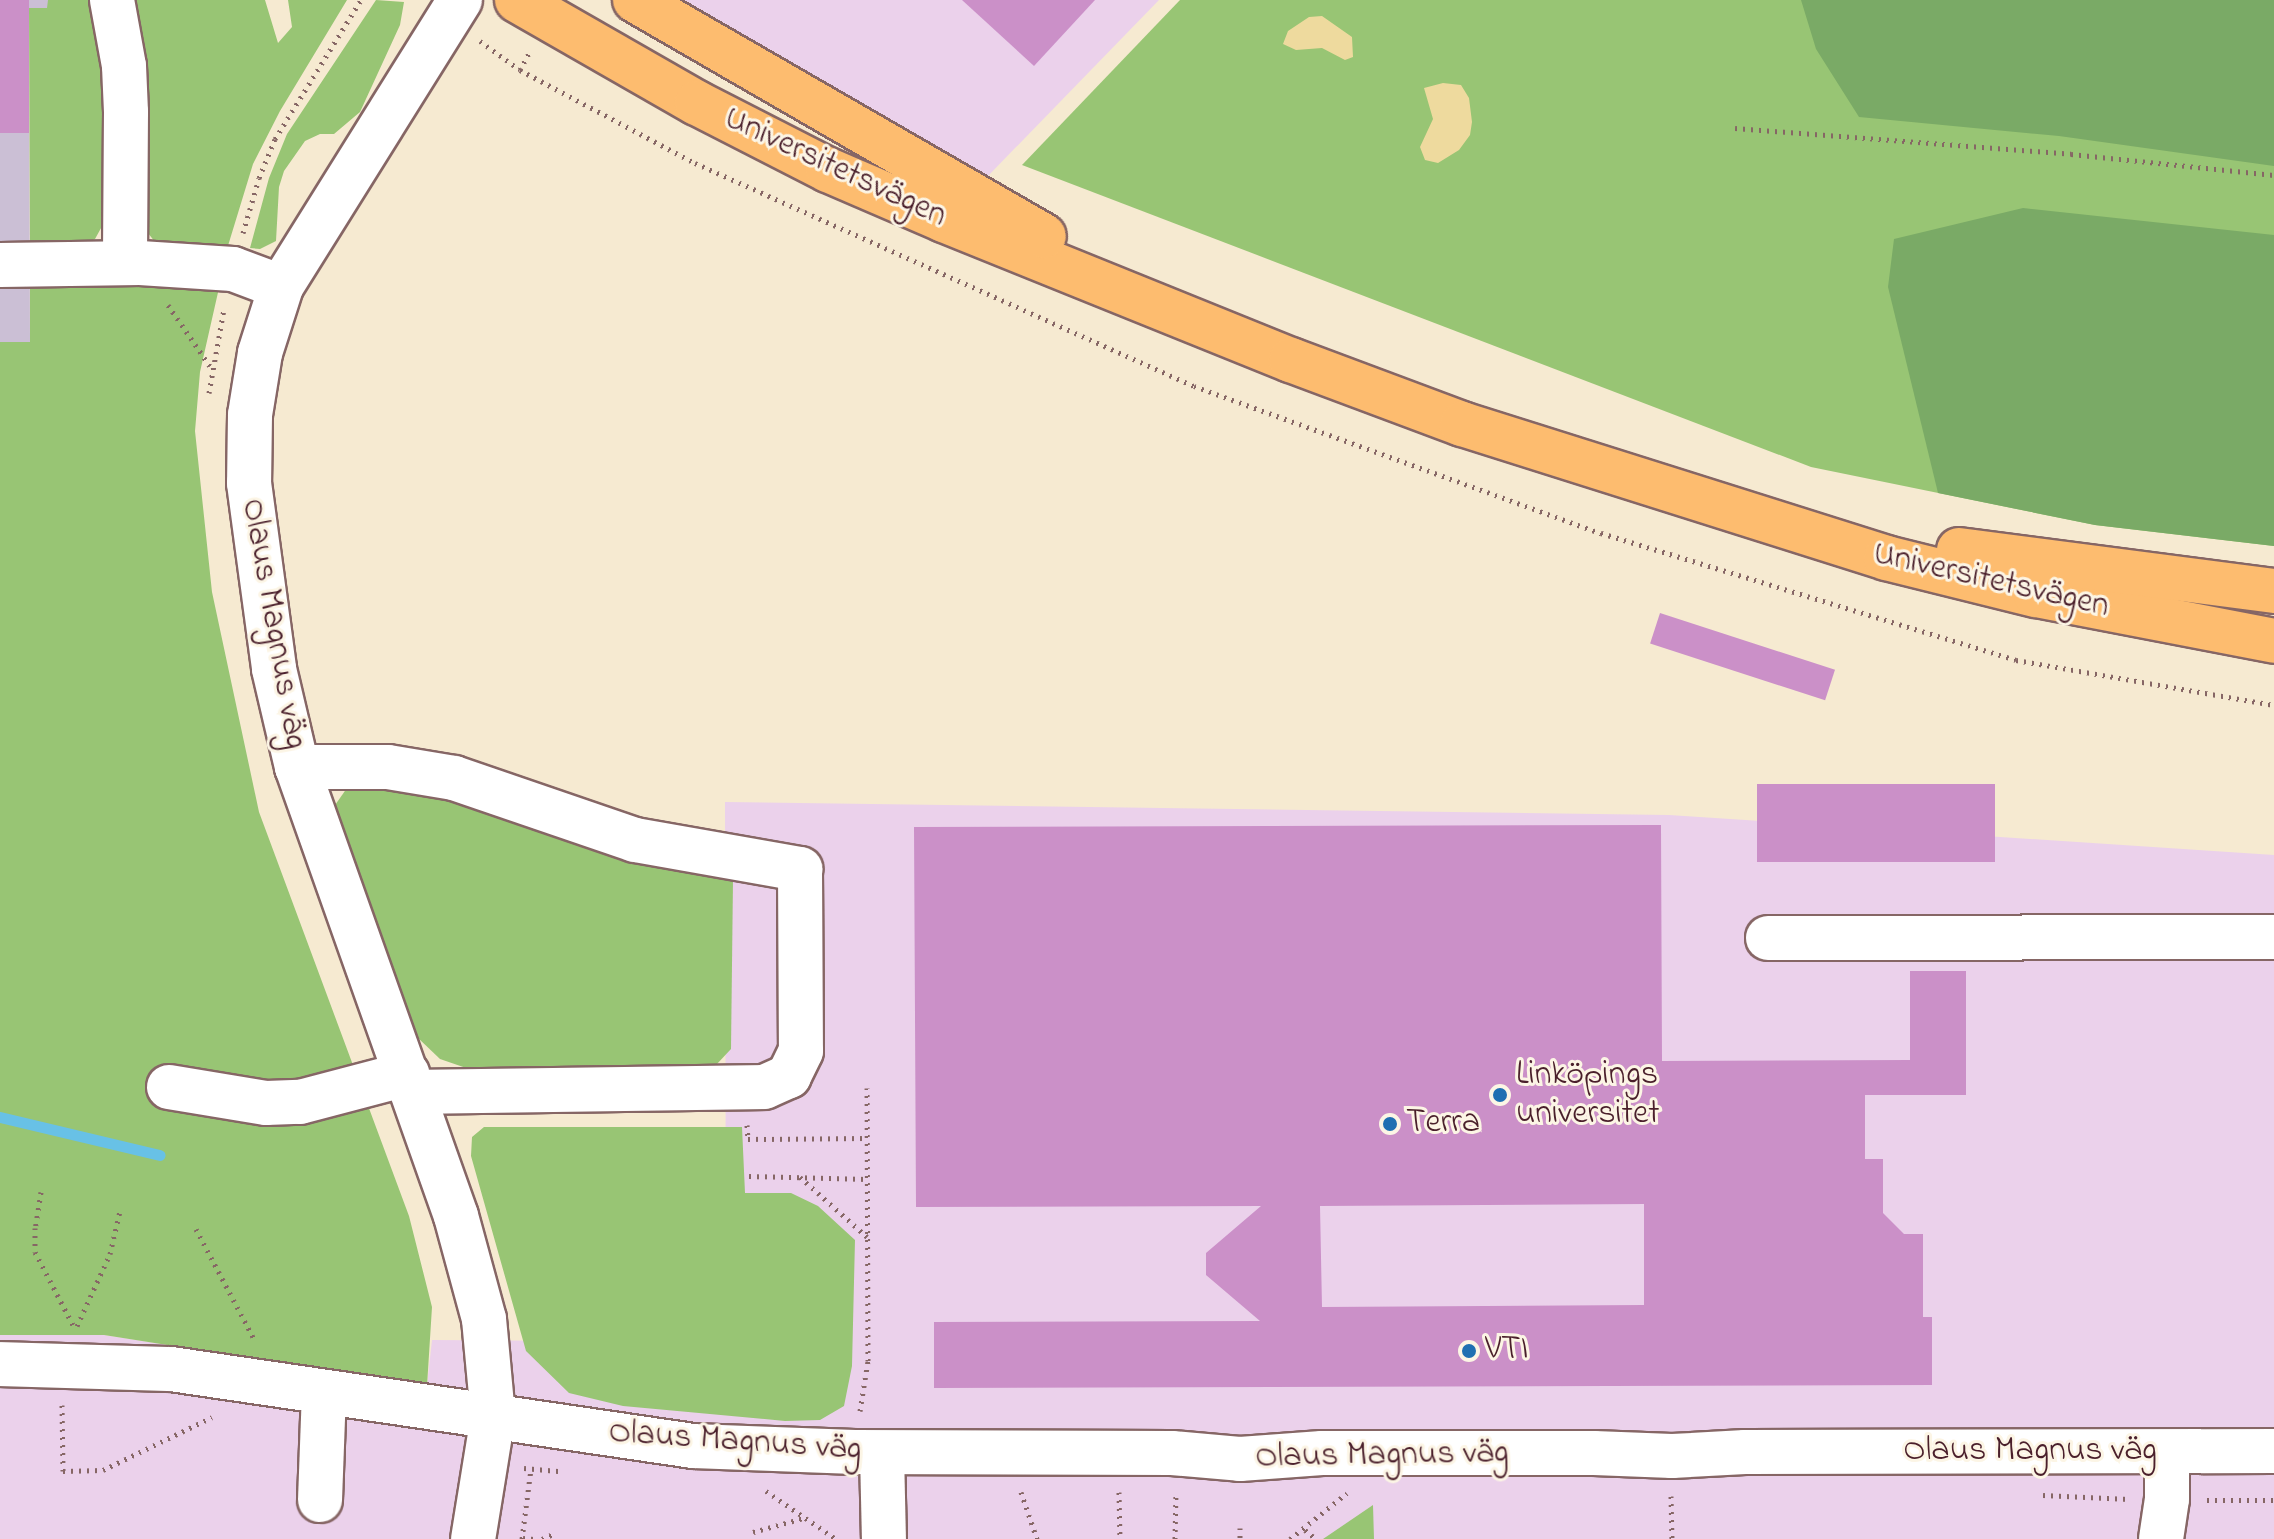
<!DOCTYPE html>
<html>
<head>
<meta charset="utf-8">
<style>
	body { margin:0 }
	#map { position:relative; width:2274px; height:1539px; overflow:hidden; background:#f6ead1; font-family:"Indie Flower",sans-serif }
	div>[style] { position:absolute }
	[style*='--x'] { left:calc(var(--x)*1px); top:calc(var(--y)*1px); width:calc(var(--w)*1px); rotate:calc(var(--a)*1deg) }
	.built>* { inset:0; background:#ebd1eb }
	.industrial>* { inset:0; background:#cbbfd5 }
	.green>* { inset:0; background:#98c574 }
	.forest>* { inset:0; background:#7aaa66 }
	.sand>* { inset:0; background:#eeda9e }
	.stream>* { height:11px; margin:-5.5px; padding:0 5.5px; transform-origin:5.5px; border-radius:5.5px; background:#68c1e6 }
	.building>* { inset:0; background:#cb90c8; transform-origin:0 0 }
	.path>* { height:5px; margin-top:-2.5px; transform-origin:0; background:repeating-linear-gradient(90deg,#866665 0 2px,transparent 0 8px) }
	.roads { filter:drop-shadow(2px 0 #866665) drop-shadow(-2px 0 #866665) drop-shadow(0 2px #866665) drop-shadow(0 -2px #866665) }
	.minor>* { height:44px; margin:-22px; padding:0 22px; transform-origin:22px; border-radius:22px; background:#fff }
	.major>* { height:44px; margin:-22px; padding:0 22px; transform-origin:22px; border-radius:22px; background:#fdbc6f }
	.dots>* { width:22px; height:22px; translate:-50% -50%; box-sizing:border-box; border:4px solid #fcf5e5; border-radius:50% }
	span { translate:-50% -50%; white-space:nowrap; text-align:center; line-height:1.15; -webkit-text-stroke:6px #fcf5e5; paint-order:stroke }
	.street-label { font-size:34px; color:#4a1f2b }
	.poi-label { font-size:34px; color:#4a1f2b }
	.left { translate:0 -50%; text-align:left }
</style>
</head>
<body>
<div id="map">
	<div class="built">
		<div style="clip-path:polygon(680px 0,1159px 0,986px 178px)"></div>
		<div style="clip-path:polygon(725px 802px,1669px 815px,2274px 855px,2274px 1539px,0 1539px,0 1335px,104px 1335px,427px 1385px,432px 1340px,726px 1342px)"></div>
	</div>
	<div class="industrial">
		<div style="clip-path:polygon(0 0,48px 0,48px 8px,29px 8px,30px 342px,0 342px)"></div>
	</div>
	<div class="green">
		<div style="clip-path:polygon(48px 0,96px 0,113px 90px,106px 219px,95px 239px,79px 247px,30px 243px,29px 8px,47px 8px)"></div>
		<div style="clip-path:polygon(123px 0,265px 0,278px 43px,292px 27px,288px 0,347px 0,280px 111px,253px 164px,227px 249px,155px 242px,144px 228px)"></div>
		<div style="clip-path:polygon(376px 0,404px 2px,400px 25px,360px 112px,334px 134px,320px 134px,305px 141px,284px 171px,279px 187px,276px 241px,260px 249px,250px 248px,269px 178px,287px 134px)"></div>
		<div style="clip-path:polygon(1180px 0,2274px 0,2274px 546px,2095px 525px,1811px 467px,1022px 165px)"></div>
		<div style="clip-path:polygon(30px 278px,219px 288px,200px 372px,195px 431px,212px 592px,259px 812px,409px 1216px,432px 1307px,427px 1386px,104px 1335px,0 1335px,0 342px,30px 342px)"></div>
		<div style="clip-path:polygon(347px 788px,434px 788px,718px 868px,733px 880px,731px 1049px,716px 1065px,701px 1072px,472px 1070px,440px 1059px,417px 1037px,333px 808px)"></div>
		<div style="clip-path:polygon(484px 1127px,742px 1127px,745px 1193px,791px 1193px,818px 1206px,855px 1240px,852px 1366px,844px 1406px,820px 1420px,785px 1421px,623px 1406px,569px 1393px,526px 1351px,471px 1156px,472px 1137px)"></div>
		<div style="clip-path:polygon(1373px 1505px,1374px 1539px,1323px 1539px)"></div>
	</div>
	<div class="forest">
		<div style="clip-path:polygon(1801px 0,2274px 0,2274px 166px,2059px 136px,1859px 117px,1816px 49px)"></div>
		<div style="clip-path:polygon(2023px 208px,2274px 235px,2274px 546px,2095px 525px,1938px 493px,1888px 287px,1894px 239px)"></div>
	</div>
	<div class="sand">
		<div style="clip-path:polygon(1322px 16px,1352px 37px,1353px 57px,1345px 60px,1322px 48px,1296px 50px,1283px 44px,1288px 31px,1309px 17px)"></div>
		<div style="clip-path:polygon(1443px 83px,1461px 85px,1469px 98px,1472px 122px,1470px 135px,1459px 150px,1438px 163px,1425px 160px,1420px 147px,1433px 119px,1424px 88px)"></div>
	</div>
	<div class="stream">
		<div style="--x:0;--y:1117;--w:164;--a:13.4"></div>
	</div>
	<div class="building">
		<div style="left:0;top:0;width:29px;height:133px"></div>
		<div style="clip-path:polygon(962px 0,1095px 0,1034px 66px)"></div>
		<div style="left:1660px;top:613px;width:184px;height:32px;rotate:18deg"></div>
		<div style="left:1995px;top:784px;width:78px;height:238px;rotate:90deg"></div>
		<div style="clip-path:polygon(evenodd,1661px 825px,1662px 1061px,1910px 1060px,1910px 971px,1966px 971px,1966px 1095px,1865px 1095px,1865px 1159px,1883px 1159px,1883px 1213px,1904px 1234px,1923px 1234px,1923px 1317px,1932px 1317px,1932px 1385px,934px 1388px,934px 1322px,1260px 1321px,1206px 1275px,1206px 1253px,1261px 1206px,916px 1207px,914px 827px,1661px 825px,1644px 1204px,1644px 1305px,1322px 1307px,1320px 1206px,1644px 1204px)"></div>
	</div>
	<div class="path">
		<div style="--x:480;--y:41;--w:49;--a:35.9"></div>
		<div style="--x:520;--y:70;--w:198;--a:28"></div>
		<div style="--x:695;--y:163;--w:547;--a:24.08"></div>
		<div style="--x:1194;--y:386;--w:433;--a:19.9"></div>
		<div style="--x:1601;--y:533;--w:434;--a:17"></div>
		<div style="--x:2016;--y:660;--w:262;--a:9.9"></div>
		<div style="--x:520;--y:70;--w:19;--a:-62"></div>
		<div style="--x:1735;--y:128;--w:337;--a:4.4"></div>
		<div style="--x:2071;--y:154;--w:204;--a:5.9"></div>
		<div style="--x:243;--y:233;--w:57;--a:-73.8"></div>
		<div style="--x:259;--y:178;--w:42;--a:-67.7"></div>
		<div style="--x:275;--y:139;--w:163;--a:-58.3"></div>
		<div style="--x:168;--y:305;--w:74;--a:55.5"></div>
		<div style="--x:209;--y:393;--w:85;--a:-79.9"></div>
		<div style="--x:747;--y:1125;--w:14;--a:86"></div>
		<div style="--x:748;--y:1139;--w:119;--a:-0.5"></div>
		<div style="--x:749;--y:1176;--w:118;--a:1.5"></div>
		<div style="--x:800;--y:1177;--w:90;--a:41.8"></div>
		<div style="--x:41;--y:1192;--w:36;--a:99"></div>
		<div style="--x:35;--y:1228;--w:24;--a:90"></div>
		<div style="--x:35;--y:1252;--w:82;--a:62.5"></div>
		<div style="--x:196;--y:1229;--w:124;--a:62.2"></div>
		<div style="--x:77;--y:1326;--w:79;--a:-65.4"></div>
		<div style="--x:110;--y:1254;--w:44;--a:-76.9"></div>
		<div style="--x:62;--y:1405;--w:66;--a:89.1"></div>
		<div style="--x:63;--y:1471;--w:40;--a:-1.4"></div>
		<div style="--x:103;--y:1470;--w:121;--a:-25.9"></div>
		<div style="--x:860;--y:1411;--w:51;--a:-80.9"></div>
		<div style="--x:868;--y:1361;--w:273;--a:-90.2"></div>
		<div style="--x:524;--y:1468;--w:37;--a:5"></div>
		<div style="--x:766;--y:1491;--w:85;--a:34.4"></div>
		<div style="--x:1021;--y:1492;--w:50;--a:71.2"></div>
		<div style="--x:1119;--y:1492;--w:47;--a:88.8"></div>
		<div style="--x:2043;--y:1495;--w:86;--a:2.7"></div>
		<div style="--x:1671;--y:1496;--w:43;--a:88.7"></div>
		<div style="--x:2207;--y:1500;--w:67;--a:0"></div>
		<div style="--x:1240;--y:1528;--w:11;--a:90"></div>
		<div style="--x:1305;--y:1530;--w:14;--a:39"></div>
		<div style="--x:753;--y:1532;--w:53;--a:-15.4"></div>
		<div style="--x:523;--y:1538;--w:11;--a:5"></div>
		<div style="--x:522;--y:1539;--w:71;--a:-82.7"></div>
		<div style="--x:542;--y:1539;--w:12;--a:-24"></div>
		<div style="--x:1175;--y:1539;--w:47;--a:-88.8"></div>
		<div style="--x:1290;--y:1539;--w:73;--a:-38.9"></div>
	</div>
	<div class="roads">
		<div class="minor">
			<div style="--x:112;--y:0;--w:67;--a:79.7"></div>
			<div style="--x:124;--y:66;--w:46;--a:87.5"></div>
			<div style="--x:126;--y:112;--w:151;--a:90.4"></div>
			<div style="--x:460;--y:0;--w:338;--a:122"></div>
			<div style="--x:281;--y:287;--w:69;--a:107.7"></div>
			<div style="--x:260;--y:353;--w:63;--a:99.2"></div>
			<div style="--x:250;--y:415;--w:68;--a:90.8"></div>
			<div style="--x:249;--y:483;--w:188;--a:82.3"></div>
			<div style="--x:274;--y:669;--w:101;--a:76.8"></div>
			<div style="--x:297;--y:767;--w:476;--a:70.5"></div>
			<div style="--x:456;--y:1216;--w:107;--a:74.8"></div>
			<div style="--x:484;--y:1319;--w:97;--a:84.7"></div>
			<div style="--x:493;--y:1416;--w:125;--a:99.2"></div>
			<div style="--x:0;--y:265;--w:140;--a:-0.8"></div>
			<div style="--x:140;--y:263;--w:93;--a:3.7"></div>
			<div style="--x:233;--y:269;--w:51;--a:20.6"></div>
			<div style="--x:297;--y:767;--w:91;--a:0"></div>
			<div style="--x:388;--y:767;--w:67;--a:9.5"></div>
			<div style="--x:454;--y:778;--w:191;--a:18.9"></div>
			<div style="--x:635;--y:840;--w:168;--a:10"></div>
			<div style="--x:800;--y:869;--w:182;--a:89.7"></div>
			<div style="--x:801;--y:1051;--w:28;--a:116"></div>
			<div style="--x:789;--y:1076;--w:27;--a:156"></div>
			<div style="--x:764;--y:1087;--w:350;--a:179.2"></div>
			<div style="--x:1768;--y:938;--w:506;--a:-0.11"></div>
			<div style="--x:169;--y:1087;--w:98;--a:9.4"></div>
			<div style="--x:266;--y:1103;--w:34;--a:-2"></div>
			<div style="--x:300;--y:1102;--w:111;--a:-14.7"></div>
			<div style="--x:0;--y:1364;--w:171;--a:1.7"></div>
			<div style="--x:171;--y:1369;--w:528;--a:8.39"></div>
			<div style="--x:693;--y:1446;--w:162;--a:2.1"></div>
			<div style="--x:855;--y:1452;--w:317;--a:0.2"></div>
			<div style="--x:1172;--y:1453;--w:68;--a:5"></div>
			<div style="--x:1240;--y:1459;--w:82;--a:-4.2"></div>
			<div style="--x:1322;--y:1453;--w:272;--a:0"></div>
			<div style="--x:1594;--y:1453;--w:78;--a:2.2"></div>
			<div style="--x:1672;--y:1456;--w:73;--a:-3.1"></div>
			<div style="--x:1745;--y:1452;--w:529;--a:-0.11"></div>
			<div style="--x:882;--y:1453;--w:86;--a:88.7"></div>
			<div style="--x:320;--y:1500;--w:107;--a:-87.9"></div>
			<div style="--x:2161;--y:1539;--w:40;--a:-81.5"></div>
			<div style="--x:2167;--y:1499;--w:47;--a:-90"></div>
		</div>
		<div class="major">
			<div style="--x:517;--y:0;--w:207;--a:29.8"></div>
			<div style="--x:697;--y:103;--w:147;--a:27.1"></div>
			<div style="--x:828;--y:170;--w:126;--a:23.3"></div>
			<div style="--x:944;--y:220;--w:374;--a:22"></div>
			<div style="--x:1291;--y:360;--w:183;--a:20.5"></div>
			<div style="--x:1462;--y:424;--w:445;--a:17.5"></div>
			<div style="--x:1886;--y:558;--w:154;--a:13.9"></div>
			<div style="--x:2036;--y:595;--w:242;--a:10.9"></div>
			<div style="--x:635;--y:0;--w:472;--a:30"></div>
			<div style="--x:1959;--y:550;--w:318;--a:7.4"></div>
		</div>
	</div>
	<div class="dots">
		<div style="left:1500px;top:1095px;background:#1f6fb2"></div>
		<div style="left:1390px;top:1124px;background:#1f6fb2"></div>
		<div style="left:1469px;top:1351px;background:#1f6fb2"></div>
	</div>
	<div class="street-label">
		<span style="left:835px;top:168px;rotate:25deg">Universitetsvägen</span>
		<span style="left:1991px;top:581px;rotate:13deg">Universitetsvägen</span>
		<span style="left:273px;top:624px;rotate:80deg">Olaus Magnus väg</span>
		<span style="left:735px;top:1442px;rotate:4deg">Olaus Magnus väg</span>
		<span style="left:2030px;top:1452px">Olaus Magnus väg</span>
		<span style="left:1382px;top:1456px;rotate:-1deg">Olaus Magnus väg</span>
	</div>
	<div class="poi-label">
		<span class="left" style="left:1516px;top:1095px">Linköpings<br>universitet</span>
		<span class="left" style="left:1406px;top:1124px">Terra</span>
		<span class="left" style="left:1485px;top:1351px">VTI</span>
	</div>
</div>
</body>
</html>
